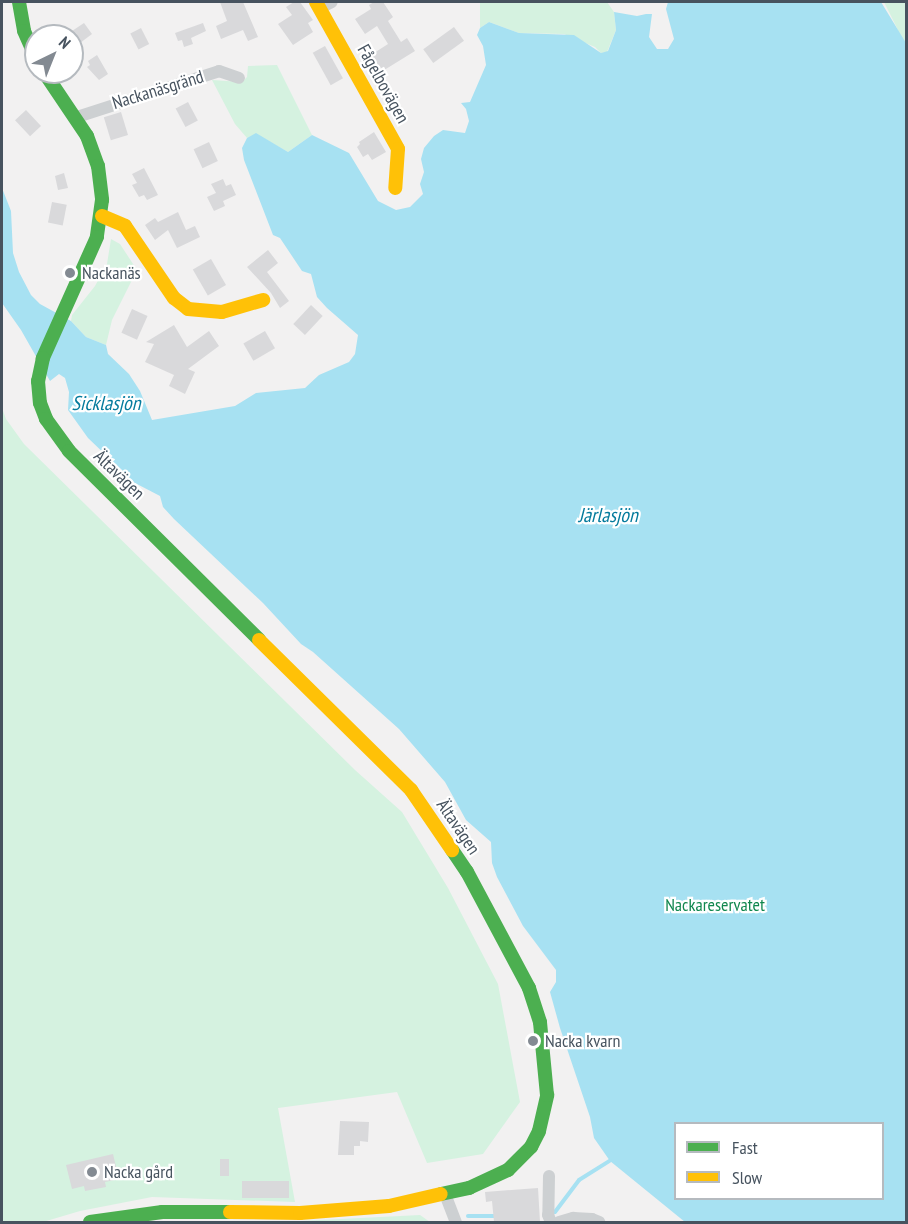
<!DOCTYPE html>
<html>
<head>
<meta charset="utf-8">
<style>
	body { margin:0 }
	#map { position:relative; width:908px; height:1224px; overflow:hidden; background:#f2f1f1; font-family:"PT Sans Narrow",sans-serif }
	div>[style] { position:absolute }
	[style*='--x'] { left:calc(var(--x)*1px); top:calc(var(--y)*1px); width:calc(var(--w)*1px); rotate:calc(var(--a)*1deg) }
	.green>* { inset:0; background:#d5f2e0 }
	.water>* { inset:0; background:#a7e1f2 }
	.stream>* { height:4px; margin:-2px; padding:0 2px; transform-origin:2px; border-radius:2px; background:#a7e1f2 }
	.building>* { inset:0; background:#d9d9db; transform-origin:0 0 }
	.street>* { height:12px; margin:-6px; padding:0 6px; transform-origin:6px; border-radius:6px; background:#cdd0d2 }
	.fast>* { height:14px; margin:-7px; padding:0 7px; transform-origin:7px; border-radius:7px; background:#4caf50 }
	.slow>* { height:14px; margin:-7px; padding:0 7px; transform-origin:7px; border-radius:7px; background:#ffc107 }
	.dots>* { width:16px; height:16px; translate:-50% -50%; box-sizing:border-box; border:3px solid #fff; border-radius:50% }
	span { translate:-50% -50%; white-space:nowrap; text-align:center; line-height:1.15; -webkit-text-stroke:4.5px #fff; paint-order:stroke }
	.street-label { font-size:18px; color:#47535f }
	.poi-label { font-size:18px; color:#47535f }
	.left { translate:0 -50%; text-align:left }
	.park-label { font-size:18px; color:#11874e }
	.water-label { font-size:20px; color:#057b9d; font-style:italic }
	.frame { position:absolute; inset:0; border:3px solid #47535f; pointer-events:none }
	.legend { position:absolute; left:674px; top:1122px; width:210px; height:78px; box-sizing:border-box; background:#fff; border:2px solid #b5babf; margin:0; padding:8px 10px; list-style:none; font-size:18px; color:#47535f }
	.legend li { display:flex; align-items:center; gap:12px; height:30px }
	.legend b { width:30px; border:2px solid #b5babf }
	.north { position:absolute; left:24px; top:24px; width:60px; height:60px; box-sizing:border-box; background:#fff; border:2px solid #b5babf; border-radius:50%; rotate:43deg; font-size:16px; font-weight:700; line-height:24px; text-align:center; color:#47535f }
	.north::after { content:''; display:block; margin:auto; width:21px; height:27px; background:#838a92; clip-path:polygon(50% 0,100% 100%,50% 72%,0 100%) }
</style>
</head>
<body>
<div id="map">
	<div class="green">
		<div style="clip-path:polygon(480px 2px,607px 2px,614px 12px,616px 30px,607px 52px,601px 53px,595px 47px,564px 34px,519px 33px,489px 22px,480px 28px)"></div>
		<div style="clip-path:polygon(884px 2px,906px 2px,906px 49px,896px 26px)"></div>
		<div style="clip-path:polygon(277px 65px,312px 135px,288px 152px,256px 134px,247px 138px,235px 124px,212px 80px,242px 82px,247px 77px,248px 66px)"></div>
		<div style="clip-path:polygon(111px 239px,120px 244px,137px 270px,112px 320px,106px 345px,86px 337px,71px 321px,72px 315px,95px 286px,107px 264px)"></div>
		<div style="clip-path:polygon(2px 408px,6px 419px,24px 444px,355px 770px,402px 812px,448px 888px,498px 984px,520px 1102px,483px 1154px,427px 1163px,397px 1092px,278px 1108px,295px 1202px,152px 1197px,80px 1211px,43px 1222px,2px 1222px)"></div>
		<div style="clip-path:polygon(420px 1215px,430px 1222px,281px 1222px)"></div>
	</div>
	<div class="water">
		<div style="clip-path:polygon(evenodd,668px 2px,881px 2px,906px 43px,906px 1222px,685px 1222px,610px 1161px,594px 1138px,590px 1117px,560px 1028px,550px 992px,556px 982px,556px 970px,523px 926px,497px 877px,492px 863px,491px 842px,466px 820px,445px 782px,399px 729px,313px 652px,301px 644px,263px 603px,174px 519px,163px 507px,160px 496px,135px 483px,88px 438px,68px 410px,69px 392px,65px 378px,59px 374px,50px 381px,21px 330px,2px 303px,2px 188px,11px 211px,13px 253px,19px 272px,31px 295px,40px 304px,71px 321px,86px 337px,106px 345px,108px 354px,129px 374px,140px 391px,152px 420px,235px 406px,256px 393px,305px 388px,319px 375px,349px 362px,355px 354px,358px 335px,327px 308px,317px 297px,311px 274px,302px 271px,280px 238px,273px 235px,244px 160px,242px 148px,247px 138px,256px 133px,288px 152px,312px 135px,349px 153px,378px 201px,396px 210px,410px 207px,423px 194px,420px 184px,424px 172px,421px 159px,424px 148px,434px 136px,443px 130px,465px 133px,469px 121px,466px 109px,461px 103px,470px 102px,486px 65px,483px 46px,477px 35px,480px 28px,489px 22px,519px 33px,574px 35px,601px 53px,608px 51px,616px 30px,614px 12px,637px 16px,646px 14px,652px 14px,649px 37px,657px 49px,668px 49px,674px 39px,666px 9px,668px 2px,676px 1124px,882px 1124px,882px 1198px,676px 1198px,676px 1124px)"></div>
	</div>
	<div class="stream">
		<div style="--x:555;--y:1212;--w:40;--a:-53"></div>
		<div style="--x:579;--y:1180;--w:36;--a:-32"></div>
		<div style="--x:468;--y:1216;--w:26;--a:0"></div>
	</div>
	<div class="building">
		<div style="clip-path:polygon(220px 2px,243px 2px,258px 37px,248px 41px,243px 30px,221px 39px,216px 26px,227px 21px)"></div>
		<div style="clip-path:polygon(294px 2px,300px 2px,313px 20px,308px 23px,313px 32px,293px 45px,278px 24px,292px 15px,286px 7px)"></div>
		<div style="clip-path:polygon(374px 2px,383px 2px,393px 17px,388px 21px,401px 42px,407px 38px,415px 51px,381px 72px,371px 55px,388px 44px,377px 26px,365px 34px,355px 19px,371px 9px,369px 5px)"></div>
		<div style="clip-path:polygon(84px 23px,92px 34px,72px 49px,72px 31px)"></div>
		<div style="clip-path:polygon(203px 23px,206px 31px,191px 38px,193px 44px,184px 47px,182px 40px,178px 41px,175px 33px)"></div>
		<div style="left:454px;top:27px;width:17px;height:38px;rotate:54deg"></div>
		<div style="left:141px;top:28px;width:18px;height:12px;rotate:63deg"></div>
		<div style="left:325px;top:46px;width:37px;height:14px;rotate:61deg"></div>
		<div style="clip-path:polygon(97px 55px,108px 74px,99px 80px,87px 67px,90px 65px,88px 61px)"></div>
		<div style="left:188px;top:102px;width:21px;height:14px;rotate:62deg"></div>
		<div style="left:26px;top:110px;width:22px;height:15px;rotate:47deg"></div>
		<div style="left:121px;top:112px;width:24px;height:18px;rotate:73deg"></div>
		<div style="clip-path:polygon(374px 132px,386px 152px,372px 160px,368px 154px,363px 157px,357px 147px,360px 144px,359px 142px)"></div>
		<div style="left:209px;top:142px;width:21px;height:17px;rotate:65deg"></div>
		<div style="clip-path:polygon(144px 168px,158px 195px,147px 200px,144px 195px,139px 197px,132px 185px,137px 183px,132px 174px)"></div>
		<div style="clip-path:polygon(64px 173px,68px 188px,58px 190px,55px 176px)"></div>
		<div style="clip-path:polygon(223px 179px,226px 186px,231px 184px,236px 195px,223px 201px,225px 206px,214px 211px,207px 197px,216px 193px,211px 184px)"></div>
		<div style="left:52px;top:202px;width:15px;height:21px;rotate:11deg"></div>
		<div style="clip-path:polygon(178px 212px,186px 230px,195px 226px,200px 237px,177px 248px,168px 230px,155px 240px,145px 225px,155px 218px,158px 222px)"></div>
		<div style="clip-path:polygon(268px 250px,278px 263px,267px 272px,289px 301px,280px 308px,271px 293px,247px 267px)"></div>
		<div style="left:211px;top:259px;width:30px;height:21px;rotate:60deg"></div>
		<div style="left:311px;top:305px;width:16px;height:26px;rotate:43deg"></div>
		<div style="left:132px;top:309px;width:17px;height:26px;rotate:24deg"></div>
		<div style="clip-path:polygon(174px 325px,187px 347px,209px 331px,219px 346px,188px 369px,195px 372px,185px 394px,169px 386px,174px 375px,145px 362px,154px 344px,146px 342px)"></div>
		<div style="left:265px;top:331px;width:20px;height:25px;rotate:60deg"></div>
		<div style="clip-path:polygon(340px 1121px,369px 1122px,368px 1142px,360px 1141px,360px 1146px,354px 1146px,354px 1155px,338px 1155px)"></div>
		<div style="clip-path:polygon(113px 1154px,119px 1179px,105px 1182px,106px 1187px,85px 1191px,84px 1186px,72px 1189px,66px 1165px)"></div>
		<div style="left:220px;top:1159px;width:9px;height:17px"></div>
		<div style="left:242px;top:1181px;width:47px;height:17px"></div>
		<div style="clip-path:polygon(538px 1188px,540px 1222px,494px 1222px,492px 1201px,486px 1202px,485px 1192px)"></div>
	</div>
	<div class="street">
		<div style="--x:320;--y:8;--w:13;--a:-27"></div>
		<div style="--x:77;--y:117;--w:149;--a:-17.9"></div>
		<div style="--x:219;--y:71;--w:21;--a:19"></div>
		<div style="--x:549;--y:1176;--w:39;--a:91"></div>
		<div style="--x:548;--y:1215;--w:8;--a:67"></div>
		<div style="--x:445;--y:1194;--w:30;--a:69"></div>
		<div style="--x:559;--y:1222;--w:15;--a:-16"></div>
		<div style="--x:573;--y:1218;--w:19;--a:3"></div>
		<div style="--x:592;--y:1219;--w:8;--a:23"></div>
	</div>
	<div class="fast">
		<div style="--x:19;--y:2;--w:29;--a:80"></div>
		<div style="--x:24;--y:31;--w:30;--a:66"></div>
		<div style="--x:44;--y:72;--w:77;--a:56.1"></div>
		<div style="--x:87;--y:136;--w:32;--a:70"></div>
		<div style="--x:98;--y:166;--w:34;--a:83"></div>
		<div style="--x:102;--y:200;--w:37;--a:98"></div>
		<div style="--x:97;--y:237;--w:133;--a:114.1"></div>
		<div style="--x:43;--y:358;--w:24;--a:102"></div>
		<div style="--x:38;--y:381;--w:22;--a:85"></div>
		<div style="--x:40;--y:403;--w:17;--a:69"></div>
		<div style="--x:46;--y:419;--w:39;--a:54"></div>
		<div style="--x:69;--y:451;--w:268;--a:44.8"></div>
		<div style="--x:441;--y:1194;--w:29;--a:-12"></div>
		<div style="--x:469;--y:1188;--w:43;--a:-24.8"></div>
		<div style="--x:508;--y:1170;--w:33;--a:-45"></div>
		<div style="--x:531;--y:1147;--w:18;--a:-63"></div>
		<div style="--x:539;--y:1131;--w:37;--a:-77"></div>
		<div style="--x:547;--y:1095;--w:73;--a:-95.5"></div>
		<div style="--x:540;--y:1022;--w:36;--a:-108"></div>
		<div style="--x:529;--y:988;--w:132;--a:-118.1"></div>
		<div style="--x:467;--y:872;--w:27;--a:-124"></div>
		<div style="--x:90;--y:1222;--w:73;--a:-7.9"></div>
		<div style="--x:162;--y:1212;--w:68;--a:0"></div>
	</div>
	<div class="slow">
		<div style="--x:316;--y:2;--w:168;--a:60.8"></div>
		<div style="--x:398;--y:149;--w:39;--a:94"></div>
		<div style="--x:102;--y:216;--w:25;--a:23"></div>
		<div style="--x:125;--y:226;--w:87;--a:55.8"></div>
		<div style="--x:174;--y:298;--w:18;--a:38"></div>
		<div style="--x:188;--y:309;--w:34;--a:5"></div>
		<div style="--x:222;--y:312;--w:43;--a:-16.3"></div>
		<div style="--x:259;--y:640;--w:214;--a:44.6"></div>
		<div style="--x:411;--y:790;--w:73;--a:55.7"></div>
		<div style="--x:230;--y:1212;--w:70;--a:0.8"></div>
		<div style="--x:300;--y:1213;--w:89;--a:-4.5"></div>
		<div style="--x:389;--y:1206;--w:53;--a:-13"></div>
	</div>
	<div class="dots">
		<div style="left:70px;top:273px;background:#838a92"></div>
		<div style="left:533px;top:1041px;background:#838a92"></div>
		<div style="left:92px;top:1172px;background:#838a92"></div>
	</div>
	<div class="street-label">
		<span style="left:383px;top:84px;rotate:61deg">Fågelbovägen</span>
		<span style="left:158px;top:90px;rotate:-17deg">Nackanäsgränd</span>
		<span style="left:119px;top:475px;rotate:44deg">Ältavägen</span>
		<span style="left:458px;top:827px;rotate:56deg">Ältavägen</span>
	</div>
	<div class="poi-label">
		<span class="left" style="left:82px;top:273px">Nackanäs</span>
		<span class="left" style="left:545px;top:1041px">Nacka kvarn</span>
		<span class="left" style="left:104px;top:1172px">Nacka gård</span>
	</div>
	<div class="park-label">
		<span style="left:715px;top:905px">Nackareservatet</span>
	</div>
	<div class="water-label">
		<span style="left:106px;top:403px">Sicklasjön</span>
		<span style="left:608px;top:515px">Järlasjön</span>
	</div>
	<div class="frame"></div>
	<ul class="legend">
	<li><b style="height:8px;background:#4caf50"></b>Fast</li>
	<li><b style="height:8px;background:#ffc107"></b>Slow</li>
	</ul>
	<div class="north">N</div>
</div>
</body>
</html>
